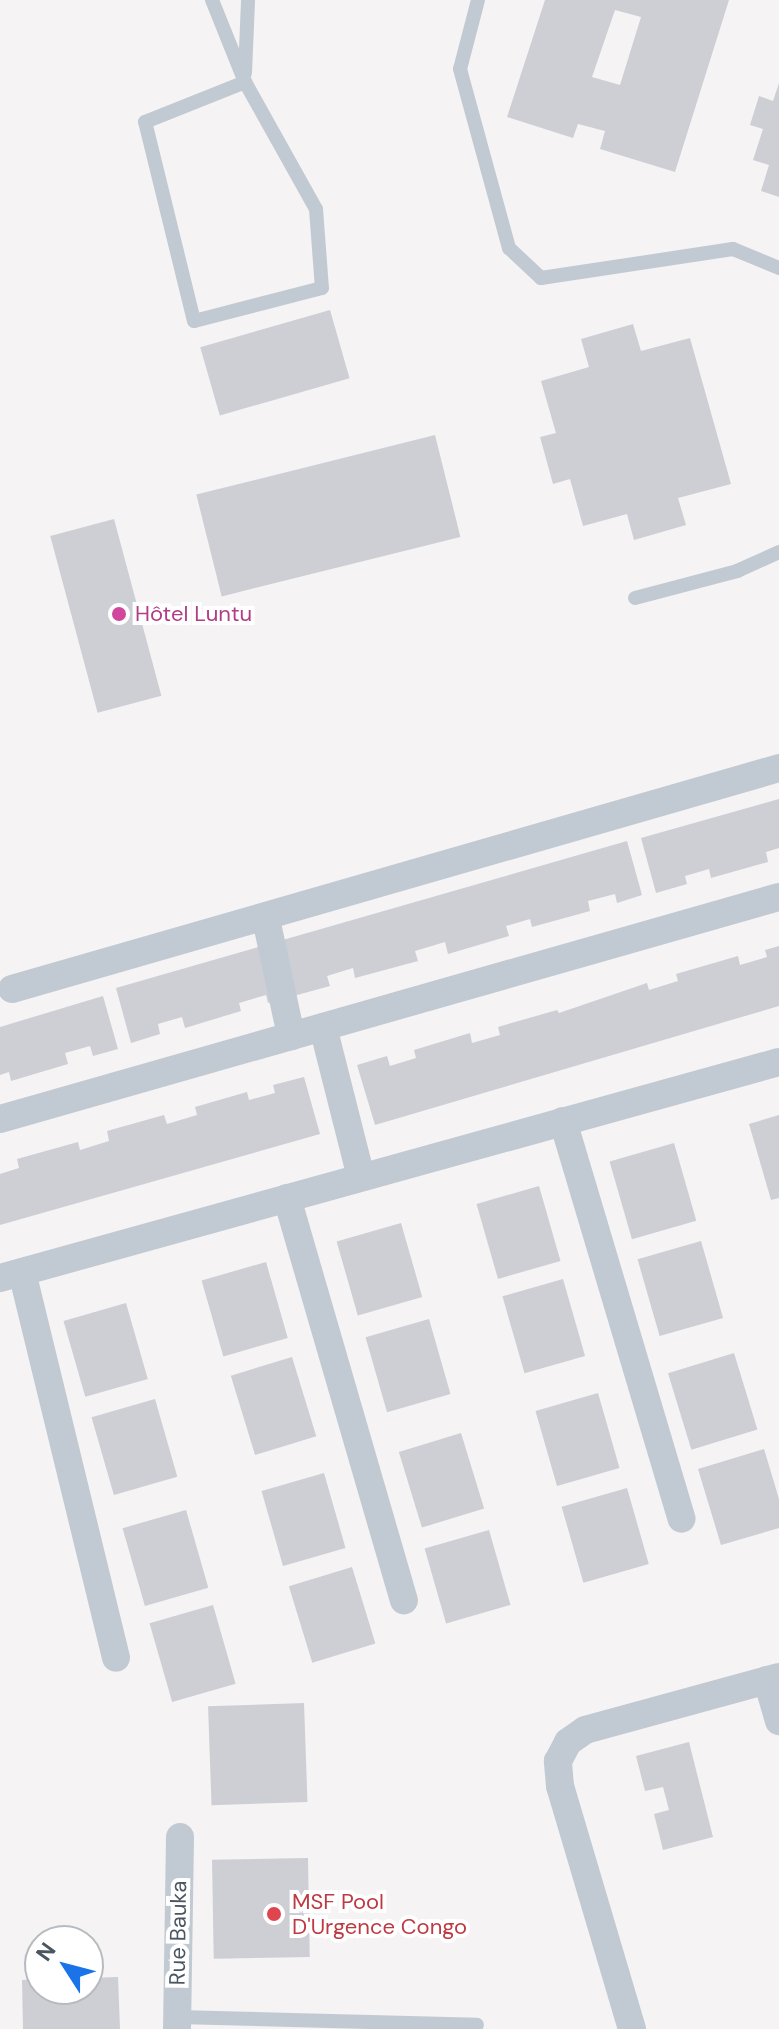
<!DOCTYPE html>
<html>
<head>
<meta charset="utf-8">
<style>
	body { margin:0 }
	#map { position:relative; width:779px; height:2029px; overflow:hidden; background:#f5f3f3; font-family:"DM Sans",sans-serif }
	div>[style] { position:absolute }
	[style*='--x'] { left:calc(var(--x)*1px); top:calc(var(--y)*1px); width:calc(var(--w)*1px); rotate:calc(var(--a)*1deg) }
	.building>* { inset:0; background:#cdcfd5; transform-origin:0 0 }
	.lane>* { height:14px; margin:-7px; padding:0 7px; transform-origin:7px; border-radius:7px; background:#c1cad2 }
	.street>* { height:28px; margin:-14px; padding:0 14px; transform-origin:14px; border-radius:14px; background:#c1cad2 }
	.dots>* { width:22px; height:22px; translate:-50% -50%; box-sizing:border-box; border:4px solid #fff; border-radius:50% }
	span { translate:-50% -50%; white-space:nowrap; text-align:center; line-height:1.15; -webkit-text-stroke:8px #fff; paint-order:stroke }
	.hotel-label { font-size:22px; color:#b23c85 }
	.left { translate:0 -50%; text-align:left }
	.health-label { font-size:22px; color:#be3a42 }
	.street-label { font-size:22px; color:#4a5661 }
	.north { position:absolute; left:24px; top:1925px; width:80px; height:80px; box-sizing:border-box; background:#fff; border:2px solid #b7bbc0; border-radius:50%; rotate:306deg; font-size:22px; font-weight:700; line-height:32px; text-align:center; color:#4a5661 }
	.north::after { content:''; display:block; margin:auto; width:28px; height:36px; background:#1a73e8; clip-path:polygon(50% 0,100% 100%,50% 72%,0 100%) }
</style>
</head>
<body>
<div id="map">
	<div class="building">
		<div style="clip-path:polygon(evenodd,545px 0,729px 0,675px 172px,600px 149px,605px 131px,578px 124px,573px 138px,507px 117px,545px 0,615px 10px,641px 17px,620px 85px,592px 77px,615px 10px)"></div>
		<div style="clip-path:polygon(779px 83px,779px 197px,761px 191px,769px 165px,753px 160px,763px 129px,750px 125px,759px 96px,773px 101px)"></div>
		<div style="left:330px;top:310px;width:71px;height:135px;rotate:74deg"></div>
		<div style="clip-path:polygon(633px 324px,641px 351px,690px 338px,731px 484px,678px 498px,686px 525px,634px 540px,627px 514px,583px 526px,570px 479px,553px 484px,540px 437px,556px 433px,541px 381px,589px 367px,581px 339px)"></div>
		<div style="left:435px;top:435px;width:105px;height:246px;rotate:76deg"></div>
		<div style="left:114px;top:519px;width:183px;height:66px;rotate:75deg"></div>
		<div style="clip-path:polygon(779px 799px,779px 848px,766px 852px,768px 862px,711px 878px,709px 869px,685px 876px,687px 884px,656px 893px,641px 838px)"></div>
		<div style="clip-path:polygon(627px 841px,642px 895px,617px 903px,615px 894px,588px 901px,590px 911px,532px 927px,530px 919px,506px 926px,509px 936px,448px 954px,445px 942px,415px 951px,418px 961px,355px 978px,353px 968px,327px 976px,330px 986px,268px 1003px,266px 995px,239px 1003px,241px 1011px,185px 1028px,182px 1017px,158px 1024px,160px 1034px,131px 1043px,116px 988px)"></div>
		<div style="clip-path:polygon(779px 946px,779px 1006px,375px 1125px,357px 1065px,387px 1056px,390px 1066px,416px 1058px,414px 1050px,470px 1033px,472px 1043px,500px 1035px,498px 1027px,557px 1010px,559px 1013px,647px 983px,649px 990px,678px 981px,676px 974px,738px 956px,740px 965px,767px 957px,765px 950px)"></div>
		<div style="clip-path:polygon(103px 996px,118px 1049px,93px 1056px,90px 1046px,65px 1053px,68px 1064px,11px 1081px,9px 1072px,0 1075px,0 1027px)"></div>
		<div style="clip-path:polygon(304px 1077px,320px 1134px,0 1225px,0 1174px,19px 1168px,17px 1159px,78px 1142px,80px 1150px,109px 1141px,107px 1131px,164px 1115px,167px 1124px,197px 1115px,195px 1107px,247px 1092px,249px 1100px,275px 1093px,273px 1085px)"></div>
		<div style="clip-path:polygon(779px 1115px,779px 1198px,771px 1200px,749px 1124px)"></div>
		<div style="left:674px;top:1143px;width:81px;height:67px;rotate:74deg"></div>
		<div style="left:539px;top:1186px;width:78px;height:65px;rotate:74deg"></div>
		<div style="left:401px;top:1223px;width:77px;height:67px;rotate:74deg"></div>
		<div style="left:701px;top:1241px;width:80px;height:66px;rotate:74deg"></div>
		<div style="left:266px;top:1262px;width:79px;height:67px;rotate:74deg"></div>
		<div style="left:563px;top:1279px;width:80px;height:63px;rotate:74deg"></div>
		<div style="left:126px;top:1303px;width:79px;height:65px;rotate:74deg"></div>
		<div style="left:429px;top:1319px;width:78px;height:66px;rotate:74deg"></div>
		<div style="left:734px;top:1353px;width:80px;height:69px;rotate:73deg"></div>
		<div style="left:292px;top:1357px;width:83px;height:64px;rotate:73deg"></div>
		<div style="left:598px;top:1393px;width:78px;height:65px;rotate:74deg"></div>
		<div style="left:155px;top:1399px;width:81px;height:66px;rotate:74deg"></div>
		<div style="left:461px;top:1433px;width:79px;height:65px;rotate:73deg"></div>
		<div style="clip-path:polygon(764px 1449px,779px 1499px,779px 1528px,721px 1545px,698px 1469px)"></div>
		<div style="left:324px;top:1473px;width:78px;height:65px;rotate:74deg"></div>
		<div style="left:627px;top:1488px;width:79px;height:68px;rotate:74deg"></div>
		<div style="left:186px;top:1510px;width:81px;height:66px;rotate:74deg"></div>
		<div style="left:489px;top:1530px;width:78px;height:67px;rotate:74deg"></div>
		<div style="left:352px;top:1567px;width:80px;height:66px;rotate:73deg"></div>
		<div style="left:213px;top:1605px;width:82px;height:66px;rotate:74deg"></div>
		<div style="left:304px;top:1703px;width:99px;height:96px;rotate:88deg"></div>
		<div style="clip-path:polygon(689px 1742px,713px 1837px,663px 1850px,654px 1814px,669px 1810px,663px 1787px,645px 1791px,636px 1756px)"></div>
		<div style="left:308px;top:1858px;width:99px;height:96px;rotate:89deg"></div>
		<div style="clip-path:polygon(118px 1977px,120px 2029px,23px 2029px,22px 1980px,40px 1979px,40px 1989px,88px 1989px,88px 1978px)"></div>
	</div>
	<div class="lane">
		<div style="--x:212;--y:0;--w:88;--a:68.1"></div>
		<div style="--x:245;--y:82;--w:145;--a:60.8"></div>
		<div style="--x:316;--y:209;--w:79;--a:85.7"></div>
		<div style="--x:322;--y:288;--w:132;--a:165.5"></div>
		<div style="--x:194;--y:321;--w:205;--a:-103.8"></div>
		<div style="--x:145;--y:122;--w:108;--a:-21.8"></div>
		<div style="--x:478;--y:0;--w:71;--a:104.6"></div>
		<div style="--x:460;--y:69;--w:186;--a:74.7"></div>
		<div style="--x:509;--y:248;--w:44;--a:43.2"></div>
		<div style="--x:541;--y:278;--w:194;--a:-8.6"></div>
		<div style="--x:733;--y:249;--w:50;--a:22.4"></div>
		<div style="--x:245;--y:73;--w:73;--a:-87.6"></div>
		<div style="--x:635;--y:598;--w:106;--a:-14.8"></div>
		<div style="--x:737;--y:571;--w:46;--a:-24.3"></div>
		<div style="--x:177;--y:2017;--w:300;--a:1.5"></div>
	</div>
	<div class="street">
		<div style="--x:266;--y:919;--w:120;--a:77.9"></div>
		<div style="--x:12;--y:989;--w:798;--a:-16.07"></div>
		<div style="--x:323;--y:1027;--w:155;--a:75.8"></div>
		<div style="--x:0;--y:1119;--w:810;--a:-15.91"></div>
		<div style="--x:563;--y:1121;--w:415;--a:73.4"></div>
		<div style="--x:287;--y:1198;--w:419;--a:73.8"></div>
		<div style="--x:22;--y:1272;--w:397;--a:76.3"></div>
		<div style="--x:0;--y:1278;--w:808;--a:-15.5"></div>
		<div style="--x:767;--y:1680;--w:43;--a:73.7"></div>
		<div style="--x:177;--y:2029;--w:192;--a:-89.1"></div>
		<div style="--x:632;--y:2029;--w:253;--a:-106.5"></div>
		<div style="--x:560;--y:1786;--w:25;--a:-95"></div>
		<div style="--x:558;--y:1761;--w:21;--a:-62"></div>
		<div style="--x:568;--y:1742;--w:21;--a:-35"></div>
		<div style="--x:585;--y:1730;--w:201;--a:-15.3"></div>
	</div>
	<div class="dots">
		<div style="left:119px;top:614px;background:#d1479c"></div>
		<div style="left:274px;top:1914px;background:#e0444e"></div>
	</div>
	<div class="hotel-label">
		<span class="left" style="left:135px;top:614px">Hôtel Luntu</span>
	</div>
	<div class="health-label">
		<span class="left" style="left:292px;top:1914px">MSF Pool<br>D'Urgence Congo</span>
	</div>
	<div class="street-label">
		<span style="left:178px;top:1933px;rotate:-89deg">Rue Bauka</span>
	</div>
	<div class="north">N</div>
</div>
</body>
</html>
